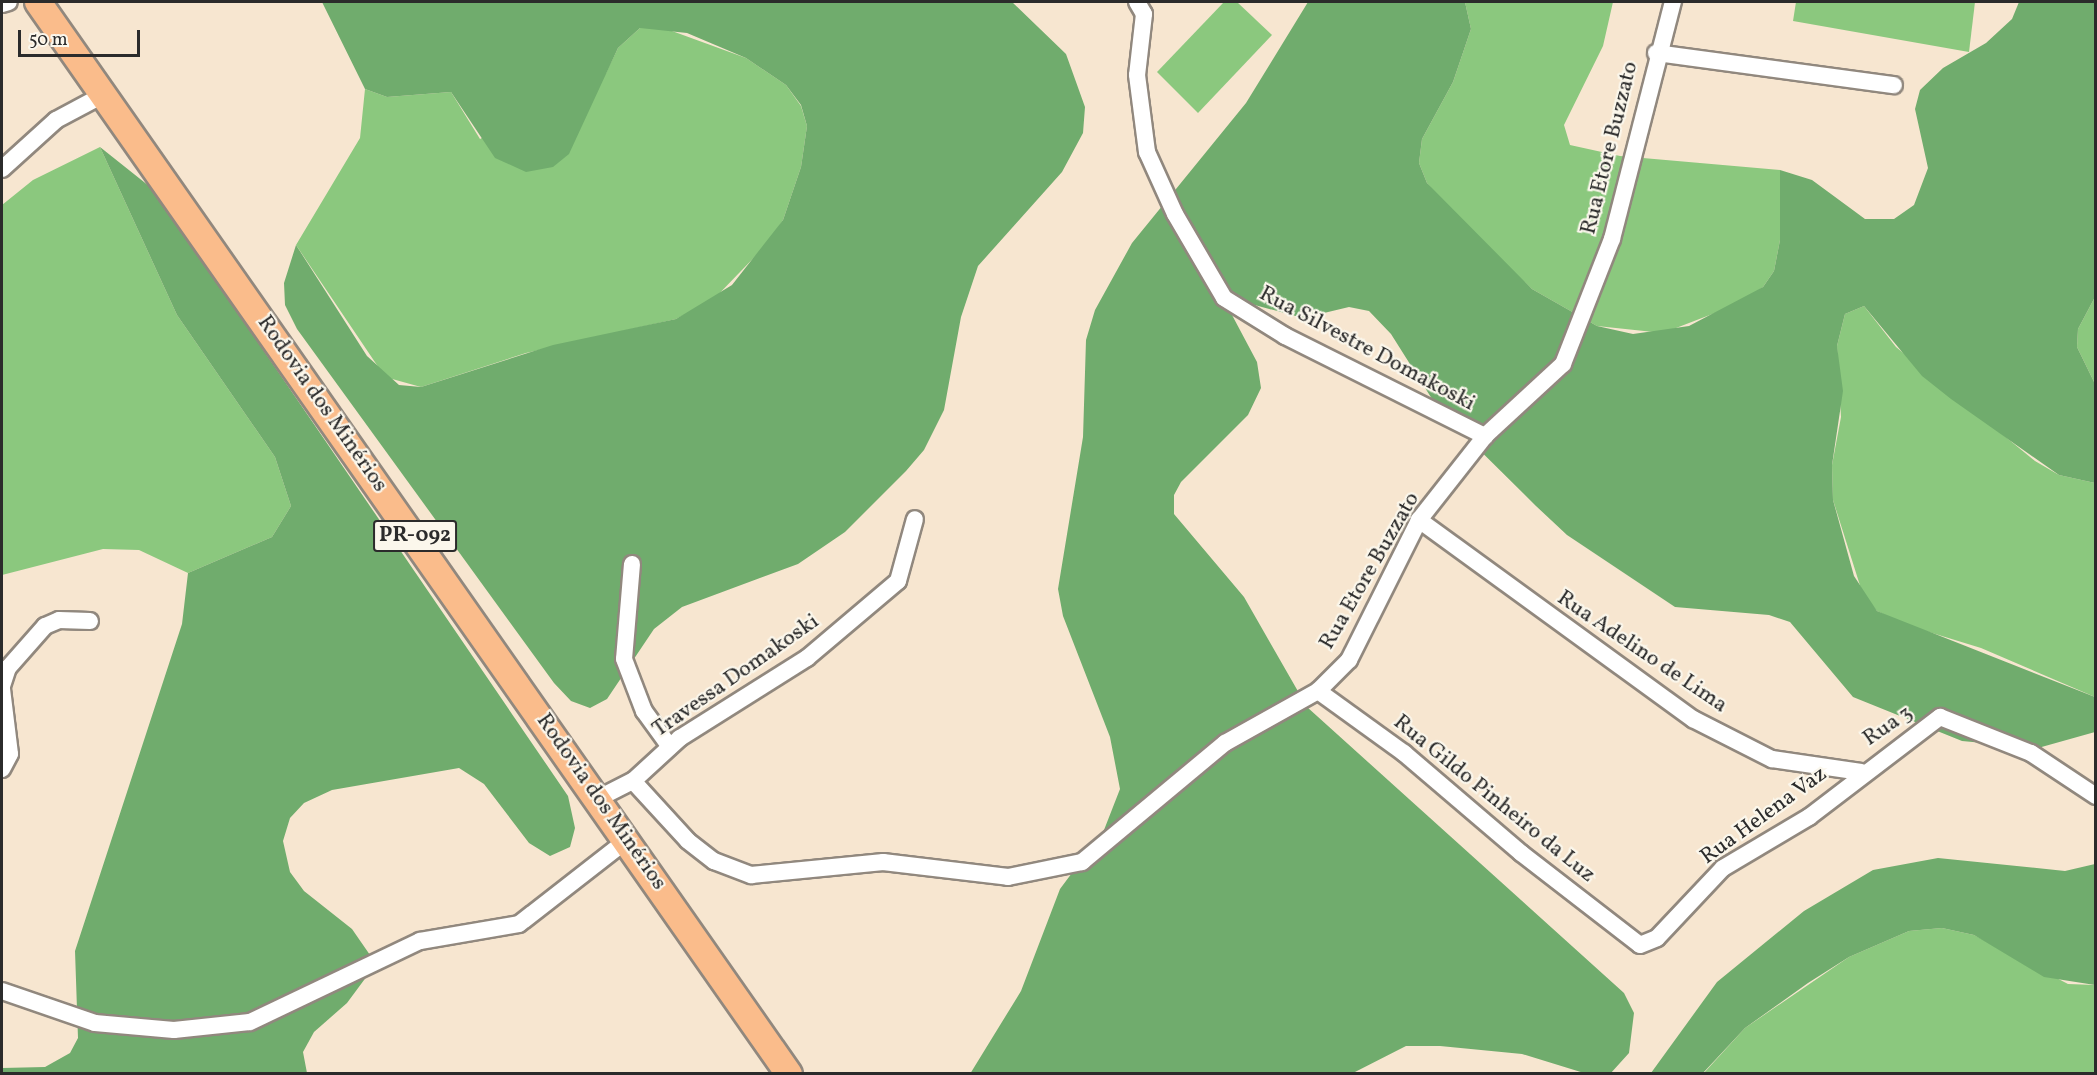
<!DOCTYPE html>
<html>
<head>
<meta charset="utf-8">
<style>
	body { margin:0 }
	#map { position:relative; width:2097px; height:1075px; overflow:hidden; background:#f7e6d0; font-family:Vollkorn,serif }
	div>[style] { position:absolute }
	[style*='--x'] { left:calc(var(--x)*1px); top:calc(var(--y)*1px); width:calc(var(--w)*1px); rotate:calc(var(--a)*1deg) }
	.green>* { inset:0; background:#8bc87e }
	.forest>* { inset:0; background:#70ac6d }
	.roads { filter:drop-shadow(2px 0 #91887e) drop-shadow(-2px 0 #91887e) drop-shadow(0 2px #91887e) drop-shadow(0 -2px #91887e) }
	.minor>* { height:16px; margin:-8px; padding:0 8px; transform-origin:8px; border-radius:8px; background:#fff }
	.primary>* { height:26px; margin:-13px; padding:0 13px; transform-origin:13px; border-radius:13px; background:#fabc8b }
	span { translate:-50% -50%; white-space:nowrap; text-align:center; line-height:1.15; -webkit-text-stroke:4.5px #fbf7ec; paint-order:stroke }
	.shield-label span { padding:2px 4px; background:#fbf7ec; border:2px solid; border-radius:4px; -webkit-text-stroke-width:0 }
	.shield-label { font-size:21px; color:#2b2b2b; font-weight:700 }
	.street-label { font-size:22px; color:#2b2b2b }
	.frame { position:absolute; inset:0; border:3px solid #2b2b2b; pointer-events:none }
	.scale { position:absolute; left:18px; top:30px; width:122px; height:27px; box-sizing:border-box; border:3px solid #2b2b2b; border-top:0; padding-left:8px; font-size:18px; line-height:21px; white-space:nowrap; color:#2b2b2b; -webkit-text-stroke:4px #fbf7ec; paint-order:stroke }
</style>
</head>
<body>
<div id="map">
	<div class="green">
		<div style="clip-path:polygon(1224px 2px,1237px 2px,1272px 35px,1198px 113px,1157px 72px)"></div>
		<div style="clip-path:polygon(1465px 2px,1613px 2px,1603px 46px,1564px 125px,1570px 145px,1620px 156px,1780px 170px,1780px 240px,1774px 271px,1763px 287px,1741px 303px,1663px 333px,1597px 326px,1532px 289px,1455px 217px,1427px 183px,1419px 163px,1422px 139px,1453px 82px,1471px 29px)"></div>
		<div style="clip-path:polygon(1796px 2px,1975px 2px,1969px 52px,1793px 21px)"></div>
		<div style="clip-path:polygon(661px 27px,746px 58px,786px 85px,801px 106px,807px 126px,801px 167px,783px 220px,768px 243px,713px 300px,676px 319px,526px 353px,421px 387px,385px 377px,296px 245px,360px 138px,365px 89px,387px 97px,451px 92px,480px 139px,606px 73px,618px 48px,640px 28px)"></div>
		<div style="clip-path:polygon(100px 147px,177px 315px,275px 457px,291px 506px,272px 537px,188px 573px,139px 550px,103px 549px,2px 575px,2px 205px,33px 180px)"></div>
		<div style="clip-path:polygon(2095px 297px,2095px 384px,2077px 347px,2078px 329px)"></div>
		<div style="clip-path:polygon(1864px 306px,1896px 347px,2035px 461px,2059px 475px,2095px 483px,2095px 697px,1981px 648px,1906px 625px,1877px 611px,1863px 595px,1833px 500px,1832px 465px,1841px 417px,1837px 346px,1845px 314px)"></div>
		<div style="clip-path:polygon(1942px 928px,1974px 935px,2068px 984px,2095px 985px,2095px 1073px,1703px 1074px,1745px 1028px,1849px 957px,1909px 931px)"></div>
	</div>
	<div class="forest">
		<div style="clip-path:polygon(322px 2px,1012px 2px,1066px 54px,1085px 107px,1083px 133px,1062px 172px,978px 266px,961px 317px,944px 410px,924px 450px,906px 471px,845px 532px,798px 564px,682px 607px,654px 629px,607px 699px,590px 708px,571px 701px,554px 683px,297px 329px,285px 305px,284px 283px,296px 245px,367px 356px,399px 385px,421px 387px,553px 345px,676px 319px,732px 285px,783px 220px,801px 167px,807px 126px,801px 105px,786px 85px,746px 58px,687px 33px,640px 28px,618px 48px,569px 154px,553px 167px,526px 172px,495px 158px,451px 92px,387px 97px,365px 89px)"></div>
		<div style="clip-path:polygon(1308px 2px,1465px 2px,1471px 29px,1453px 82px,1422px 139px,1419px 163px,1427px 183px,1532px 289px,1597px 326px,1633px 334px,1689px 326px,1763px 287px,1774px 271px,1780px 240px,1780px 170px,1812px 180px,1865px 219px,1894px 219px,1914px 205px,1928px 168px,1915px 109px,1920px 90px,1943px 68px,1986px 43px,2012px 19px,2019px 2px,2095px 2px,2095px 297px,2078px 329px,2077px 347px,2095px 384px,2095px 483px,2059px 475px,1951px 399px,1922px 376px,1864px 306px,1845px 314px,1837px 346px,1843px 391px,1832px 465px,1833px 500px,1854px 576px,1877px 611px,2095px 697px,2095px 732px,2038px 748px,1962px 741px,1853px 697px,1790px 622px,1769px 615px,1675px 607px,1567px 535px,1536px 506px,1439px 410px,1391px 334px,1369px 311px,1349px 307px,1303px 318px,1240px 301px,1232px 315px,1257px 362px,1261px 388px,1248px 415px,1181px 482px,1174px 495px,1174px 514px,1244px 597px,1307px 707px,1624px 993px,1634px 1013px,1629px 1053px,1610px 1074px,1584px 1073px,1522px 1054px,1440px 1046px,1406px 1046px,1353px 1073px,970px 1074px,1021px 991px,1060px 889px,1104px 830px,1120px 789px,1110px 737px,1063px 616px,1058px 589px,1083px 437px,1086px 340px,1095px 310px,1132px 243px,1246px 103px)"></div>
		<div style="clip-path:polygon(100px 147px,154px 190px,568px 796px,575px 828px,570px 847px,550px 856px,529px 843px,484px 784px,459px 768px,332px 790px,304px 803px,290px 818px,283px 841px,290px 872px,304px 891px,352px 929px,370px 955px,367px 976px,347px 1003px,314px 1032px,303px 1052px,307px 1073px,2px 1074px,2px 1068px,45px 1067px,70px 1053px,78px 1038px,75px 951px,182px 624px,188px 573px,272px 537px,291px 506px,275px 457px,177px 315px)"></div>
		<div style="clip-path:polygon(1938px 858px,2065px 871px,2095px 864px,2095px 985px,2044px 977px,1974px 935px,1942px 928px,1909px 931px,1849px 957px,1808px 983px,1745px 1028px,1703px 1073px,1651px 1073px,1717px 982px,1804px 911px,1873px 870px)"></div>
	</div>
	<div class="roads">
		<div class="minor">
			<div style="--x:1137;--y:2;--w:14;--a:60"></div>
			<div style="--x:1144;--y:14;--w:61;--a:96.5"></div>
			<div style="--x:1137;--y:75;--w:78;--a:82.6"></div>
			<div style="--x:1147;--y:152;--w:68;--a:65.7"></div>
			<div style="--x:1175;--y:214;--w:97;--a:59.7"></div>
			<div style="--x:1224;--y:298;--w:72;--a:31.9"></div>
			<div style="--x:1285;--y:336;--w:224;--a:26.6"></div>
			<div style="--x:2;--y:4;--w:7;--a:-16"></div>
			<div style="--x:1656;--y:53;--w:240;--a:7.7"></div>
			<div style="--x:2;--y:169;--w:73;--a:-42.2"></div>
			<div style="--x:56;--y:120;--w:55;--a:-28"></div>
			<div style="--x:1419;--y:520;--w:339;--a:36"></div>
			<div style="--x:1693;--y:719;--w:89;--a:26.9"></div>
			<div style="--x:1772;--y:759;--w:90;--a:8.3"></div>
			<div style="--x:632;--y:564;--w:95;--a:94.8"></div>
			<div style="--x:624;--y:659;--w:56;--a:69"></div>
			<div style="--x:644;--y:711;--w:44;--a:54.2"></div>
			<div style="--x:2;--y:686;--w:19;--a:-72"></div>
			<div style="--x:8;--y:668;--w:56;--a:-48.6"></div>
			<div style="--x:45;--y:626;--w:15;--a:-23"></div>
			<div style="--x:59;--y:620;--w:31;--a:2"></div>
			<div style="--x:2;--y:689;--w:65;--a:83"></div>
			<div style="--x:10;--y:754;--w:17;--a:118"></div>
			<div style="--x:1318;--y:691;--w:106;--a:35.8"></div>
			<div style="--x:1404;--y:753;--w:154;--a:40.5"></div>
			<div style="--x:1521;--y:853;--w:150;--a:37.7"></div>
			<div style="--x:1640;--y:945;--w:18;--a:-22"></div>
			<div style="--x:1657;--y:938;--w:96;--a:-46.7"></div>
			<div style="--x:1723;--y:868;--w:100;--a:-30.7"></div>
			<div style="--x:1809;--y:817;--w:165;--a:-37.4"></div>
			<div style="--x:1940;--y:717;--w:98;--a:21.6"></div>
			<div style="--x:2031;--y:753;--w:78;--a:33.5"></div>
			<div style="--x:633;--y:781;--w:64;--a:-42.5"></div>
			<div style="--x:680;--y:738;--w:150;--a:-32.2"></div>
			<div style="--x:807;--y:658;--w:119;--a:-40.2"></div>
			<div style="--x:898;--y:581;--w:64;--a:-74.7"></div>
			<div style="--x:599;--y:798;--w:38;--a:-27"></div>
			<div style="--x:633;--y:781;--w:81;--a:47.5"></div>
			<div style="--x:688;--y:841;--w:33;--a:38"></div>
			<div style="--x:714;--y:861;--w:40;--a:21"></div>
			<div style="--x:751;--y:875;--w:133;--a:-5.6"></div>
			<div style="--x:883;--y:862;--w:126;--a:6.8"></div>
			<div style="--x:1008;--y:877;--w:76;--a:-11.5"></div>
			<div style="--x:1082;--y:862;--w:186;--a:-39.8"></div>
			<div style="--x:1225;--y:743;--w:107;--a:-29.2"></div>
			<div style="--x:1318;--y:691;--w:44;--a:-45"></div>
			<div style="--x:1349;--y:660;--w:157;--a:-63.4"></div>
			<div style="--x:1419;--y:520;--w:107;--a:-51.8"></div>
			<div style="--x:1485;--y:436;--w:106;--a:-42.7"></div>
			<div style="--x:1563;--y:364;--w:134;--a:-68.6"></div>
			<div style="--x:1612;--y:239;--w:245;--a:-75.6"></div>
			<div style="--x:2;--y:991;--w:98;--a:19"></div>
			<div style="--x:95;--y:1023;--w:79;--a:5.1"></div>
			<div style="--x:174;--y:1030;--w:76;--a:-6"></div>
			<div style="--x:250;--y:1022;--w:188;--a:-25.5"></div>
			<div style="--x:420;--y:941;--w:100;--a:-9.7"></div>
			<div style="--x:519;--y:924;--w:137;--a:-37.9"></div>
		</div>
		<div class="primary">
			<div style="--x:38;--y:2;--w:1309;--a:54.99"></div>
		</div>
	</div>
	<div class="shield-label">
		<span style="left:415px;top:536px">PR-092</span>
	</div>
	<div class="street-label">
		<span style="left:1610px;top:148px;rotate:-76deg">Rua Etore Buzzato</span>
		<span style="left:1367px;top:349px;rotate:28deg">Rua Silvestre Domakoski</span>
		<span style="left:322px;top:404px;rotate:55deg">Rodovia dos Minérios</span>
		<span style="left:1370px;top:571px;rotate:-60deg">Rua Etore Buzzato</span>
		<span style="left:1642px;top:652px;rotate:34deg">Rua Adelino de Lima</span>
		<span style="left:736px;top:676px;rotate:-35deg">Travessa Domakoski</span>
		<span style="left:1888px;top:726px;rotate:-35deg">Rua 3</span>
		<span style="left:1494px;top:799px;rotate:39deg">Rua Gildo Pinheiro da Luz</span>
		<span style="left:601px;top:802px;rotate:55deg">Rodovia dos Minérios</span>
		<span style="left:1764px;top:816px;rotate:-36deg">Rua Helena Vaz</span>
	</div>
	<div class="frame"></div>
	<div class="scale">50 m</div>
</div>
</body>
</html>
